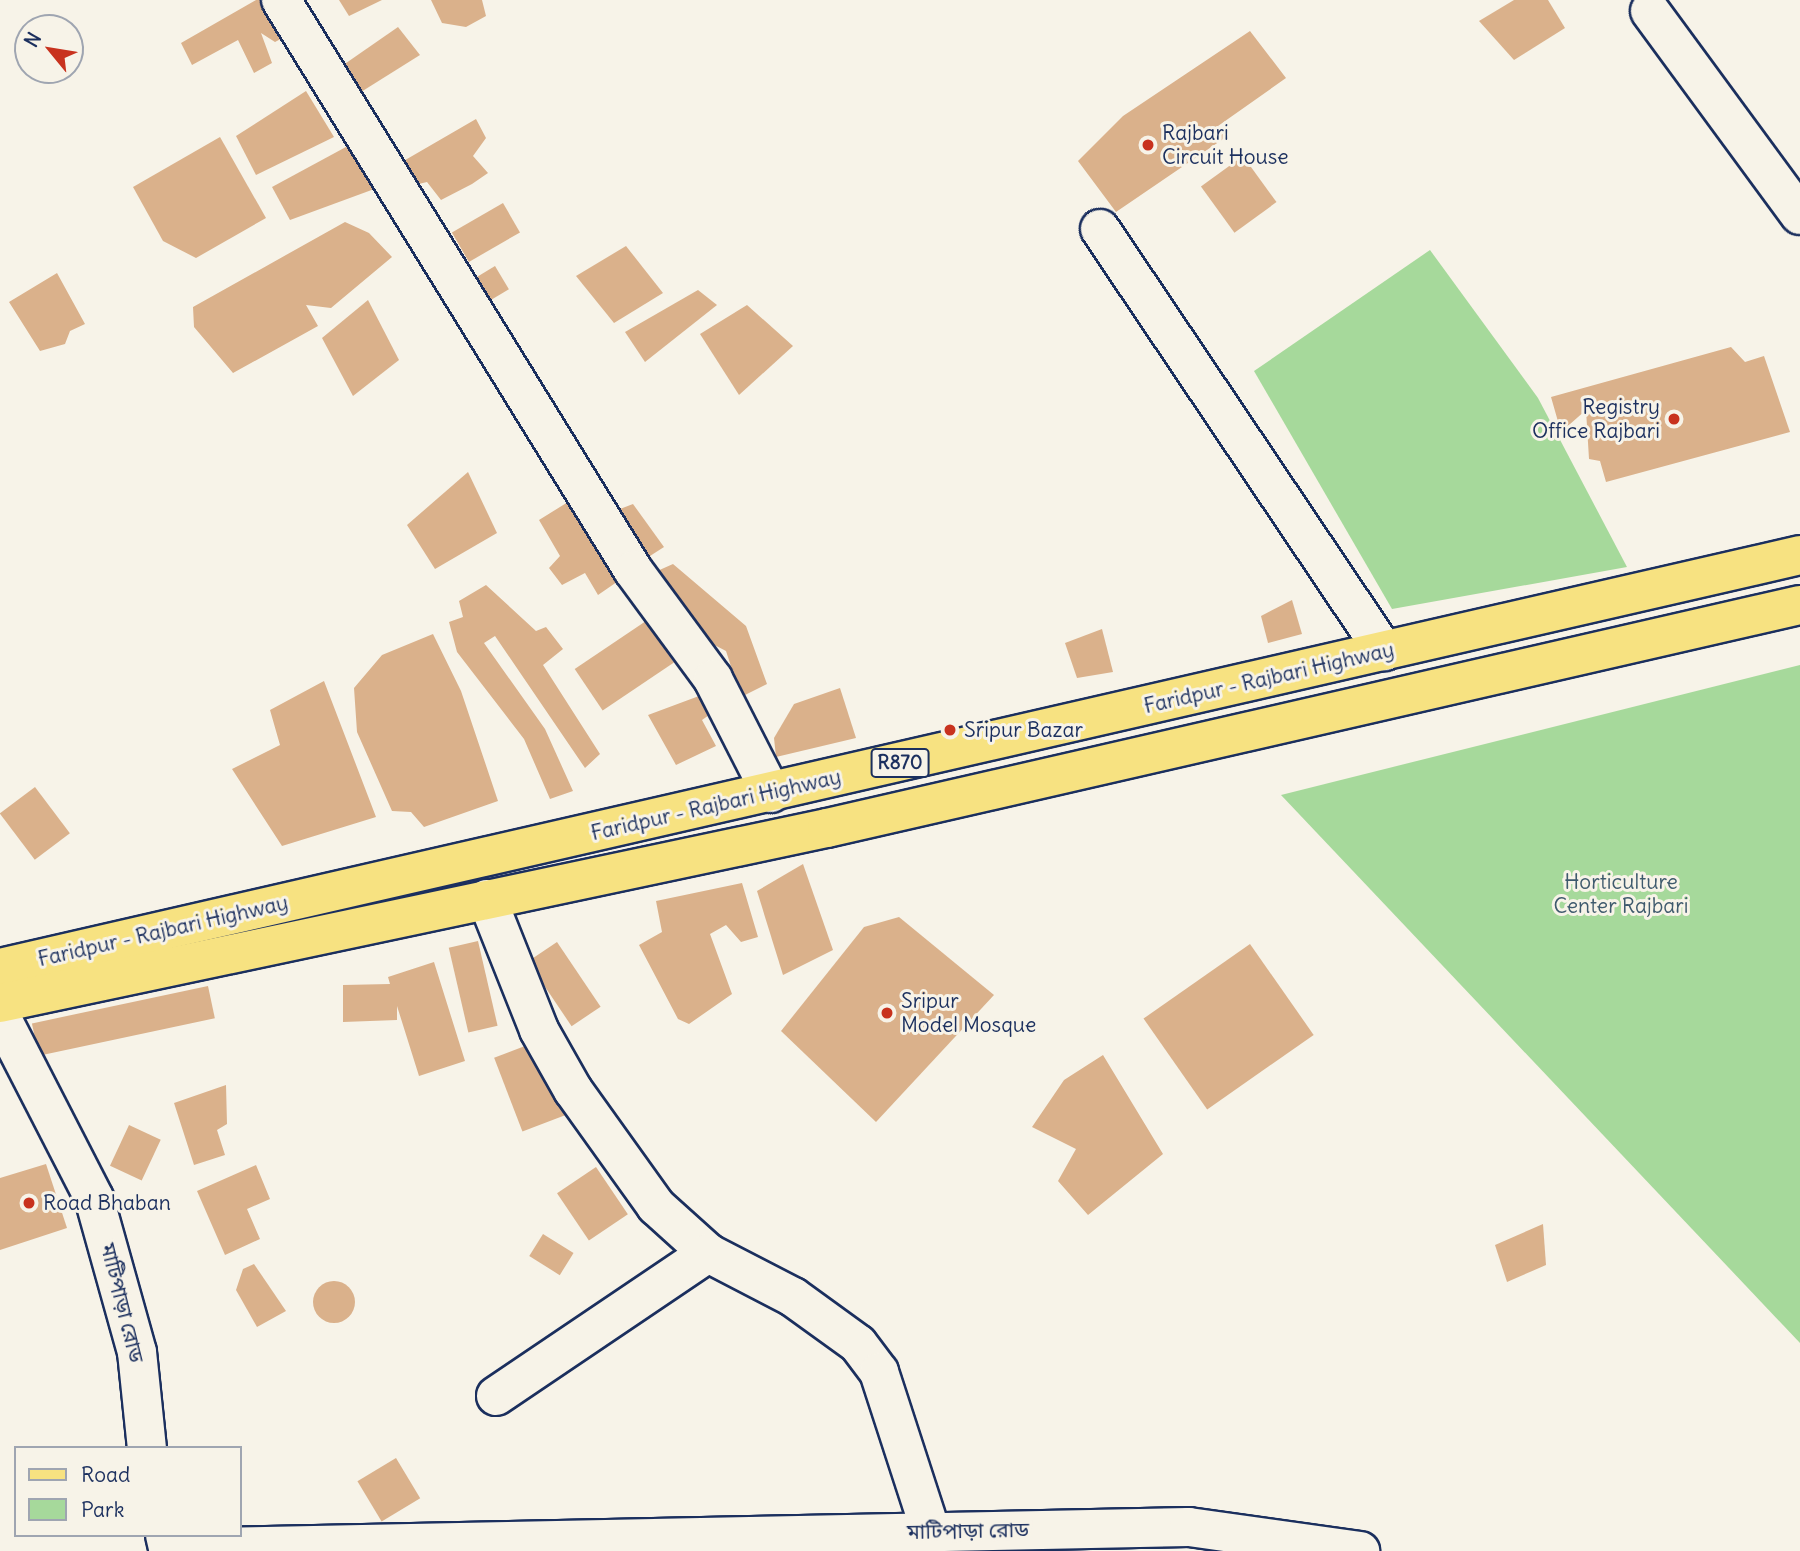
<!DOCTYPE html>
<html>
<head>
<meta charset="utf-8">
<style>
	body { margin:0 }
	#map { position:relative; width:1800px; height:1551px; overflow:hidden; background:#f7f3e8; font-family:Delius,"Noto Sans Bengali",sans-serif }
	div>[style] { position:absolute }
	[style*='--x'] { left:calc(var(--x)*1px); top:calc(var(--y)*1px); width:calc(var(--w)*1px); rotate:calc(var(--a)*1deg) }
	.green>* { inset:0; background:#a6d99b }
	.building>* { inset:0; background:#dab18b; transform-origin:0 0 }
	.round { border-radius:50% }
	.roads { filter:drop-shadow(2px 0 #1b2f5e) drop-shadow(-2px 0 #1b2f5e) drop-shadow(0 2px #1b2f5e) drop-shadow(0 -2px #1b2f5e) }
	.minor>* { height:38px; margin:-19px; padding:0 19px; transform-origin:19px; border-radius:19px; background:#f7f3e8 }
	.major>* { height:38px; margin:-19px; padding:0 19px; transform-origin:19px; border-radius:19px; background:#f7e281 }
	.dots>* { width:19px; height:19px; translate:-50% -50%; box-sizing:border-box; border:4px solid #f7f3e8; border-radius:50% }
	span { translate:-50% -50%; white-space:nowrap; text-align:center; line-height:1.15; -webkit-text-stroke:6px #f7f3e8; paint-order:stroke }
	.shield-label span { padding:2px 5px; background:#f7f3e8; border:2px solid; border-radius:5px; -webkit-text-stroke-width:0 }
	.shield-label { font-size:19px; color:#1b2f5e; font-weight:700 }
	.poi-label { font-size:21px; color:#1b2f5e }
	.left { translate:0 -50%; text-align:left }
	.right { translate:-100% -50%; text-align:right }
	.street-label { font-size:21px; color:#1b2f5e }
	.park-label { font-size:21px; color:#3e5a6d }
	.legend { position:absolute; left:14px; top:1446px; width:228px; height:91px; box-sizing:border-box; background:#f7f3e8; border:2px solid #9fa5b1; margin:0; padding:9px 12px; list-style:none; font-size:21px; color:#1b2f5e }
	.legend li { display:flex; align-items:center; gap:14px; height:35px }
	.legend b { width:35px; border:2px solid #9fa5b1 }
	.north { position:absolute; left:14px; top:14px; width:70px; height:70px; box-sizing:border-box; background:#f7f3e8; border:2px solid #9fa5b1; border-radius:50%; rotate:300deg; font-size:19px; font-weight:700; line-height:28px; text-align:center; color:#1b2f5e }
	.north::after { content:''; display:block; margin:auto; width:24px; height:32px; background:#c8321e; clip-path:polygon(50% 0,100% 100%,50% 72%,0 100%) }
</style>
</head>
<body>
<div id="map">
	<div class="green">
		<div style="clip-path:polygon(1430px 250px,1538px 398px,1627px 567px,1392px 609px,1254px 371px)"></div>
		<div style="clip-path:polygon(1800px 665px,1800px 1343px,1281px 795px)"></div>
	</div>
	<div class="building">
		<div style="clip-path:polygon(256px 0,263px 0,292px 33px,275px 42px,261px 33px,272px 63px,254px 73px,238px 40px,192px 65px,181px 43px)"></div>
		<div style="clip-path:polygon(339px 0,382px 0,349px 16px)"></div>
		<div style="clip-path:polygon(431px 0,482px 0,486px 16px,466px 27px,442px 23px)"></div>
		<div style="clip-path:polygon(1514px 0,1548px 0,1565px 28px,1514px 60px,1479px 21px)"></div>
		<div style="clip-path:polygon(398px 27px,420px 55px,353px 97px,336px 70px)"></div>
		<div style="clip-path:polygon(1250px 31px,1286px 78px,1218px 126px,1226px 137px,1116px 212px,1078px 161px,1123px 116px)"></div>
		<div style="clip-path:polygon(306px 91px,334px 137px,256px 175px,236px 136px)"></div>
		<div style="clip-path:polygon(476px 119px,486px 138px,473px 156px,488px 173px,472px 184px,441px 200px,427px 182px,402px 188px,388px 170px)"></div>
		<div style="clip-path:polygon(220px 137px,266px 218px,196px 258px,163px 241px,133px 187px)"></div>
		<div style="clip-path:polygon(357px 141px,377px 188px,290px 220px,272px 187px)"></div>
		<div style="left:1243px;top:156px;width:57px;height:52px;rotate:54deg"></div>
		<div style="left:503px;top:203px;width:34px;height:59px;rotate:60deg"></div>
		<div style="clip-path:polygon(345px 222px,369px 233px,392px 257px,331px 308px,306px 305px,318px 326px,233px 373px,194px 327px,193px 307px)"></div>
		<div style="clip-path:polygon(626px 246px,663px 293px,614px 323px,576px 276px)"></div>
		<div style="left:495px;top:266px;width:27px;height:25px;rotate:59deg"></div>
		<div style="clip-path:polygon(57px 273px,85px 324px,70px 331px,65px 344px,40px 351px,9px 302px)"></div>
		<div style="clip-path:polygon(698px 290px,717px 305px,645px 362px,625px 332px)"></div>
		<div style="clip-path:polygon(368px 300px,399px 360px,353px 396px,322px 338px)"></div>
		<div style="clip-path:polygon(747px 305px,793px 346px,739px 395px,700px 334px)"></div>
		<div style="clip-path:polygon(1731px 347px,1745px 362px,1764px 356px,1790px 432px,1606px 482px,1600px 461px,1589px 459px,1586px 410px,1561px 432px,1551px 397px)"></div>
		<div style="clip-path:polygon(468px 472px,497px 533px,435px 569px,407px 525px)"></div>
		<div style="clip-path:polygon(568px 502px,627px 575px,598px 595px,585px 573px,562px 585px,549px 568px,560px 556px,539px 520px)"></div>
		<div style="clip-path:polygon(633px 504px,664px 547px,639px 563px,607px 514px)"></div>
		<div style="clip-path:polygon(673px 564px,746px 626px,767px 684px,741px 697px,726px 651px,703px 639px,646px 576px)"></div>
		<div style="clip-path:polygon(486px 585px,536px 631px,546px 627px,563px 649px,543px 665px,600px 754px,585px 768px,495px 636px,484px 643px,545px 729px,573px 791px,550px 799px,524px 739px,457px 652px,449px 622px,463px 617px,459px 601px)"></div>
		<div style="clip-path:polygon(1292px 600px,1302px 634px,1268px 643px,1261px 616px)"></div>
		<div style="left:646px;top:621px;width:50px;height:86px;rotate:56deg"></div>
		<div style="clip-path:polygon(1102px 629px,1113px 672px,1077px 678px,1065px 643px)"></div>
		<div style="clip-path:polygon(433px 634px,461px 691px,498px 801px,424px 827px,411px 812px,392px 811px,357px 732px,354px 688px,382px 655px)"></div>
		<div style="clip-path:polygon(324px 681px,376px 817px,282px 846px,232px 769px,280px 745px,270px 710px)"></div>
		<div style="clip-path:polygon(840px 688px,856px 738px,776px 757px,774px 738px,794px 704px)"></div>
		<div style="clip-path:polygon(699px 696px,712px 713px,702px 720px,716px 746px,676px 765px,648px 715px)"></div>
		<div style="left:35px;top:787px;width:58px;height:44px;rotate:53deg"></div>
		<div style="clip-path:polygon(803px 864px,833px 950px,783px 975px,757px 891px)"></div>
		<div style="clip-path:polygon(742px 883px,758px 937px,741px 942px,726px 925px,710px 934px,732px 994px,689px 1024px,678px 1019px,639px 945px,662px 932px,656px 901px)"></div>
		<div style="clip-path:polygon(899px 917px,994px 995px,876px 1122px,781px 1031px,864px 927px)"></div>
		<div style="left:478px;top:941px;width:87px;height:30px;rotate:77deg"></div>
		<div style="left:557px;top:942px;width:78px;height:35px;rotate:56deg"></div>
		<div style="left:1250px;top:944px;width:111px;height:130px;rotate:55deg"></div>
		<div style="clip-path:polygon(434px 962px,465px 1061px,419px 1076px,397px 1006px,397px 1020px,343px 1022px,343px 985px,390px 984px,388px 977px)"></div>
		<div style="left:208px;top:986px;width:33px;height:180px;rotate:78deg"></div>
		<div style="left:538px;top:1041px;width:79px;height:47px;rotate:69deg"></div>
		<div style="clip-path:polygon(1103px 1055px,1163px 1154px,1088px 1215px,1058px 1181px,1076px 1149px,1032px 1127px,1064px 1080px)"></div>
		<div style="clip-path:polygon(226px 1085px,227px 1124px,217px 1130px,225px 1155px,194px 1165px,174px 1103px)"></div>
		<div style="left:129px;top:1125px;width:35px;height:45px;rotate:25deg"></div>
		<div style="clip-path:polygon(46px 1164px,67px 1228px,0 1250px,0 1178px)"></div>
		<div style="clip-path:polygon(256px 1165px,270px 1199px,247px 1209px,260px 1239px,225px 1255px,197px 1191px)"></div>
		<div style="left:596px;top:1167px;width:57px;height:47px;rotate:56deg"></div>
		<div style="clip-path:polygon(1543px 1224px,1546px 1265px,1507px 1282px,1495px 1245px)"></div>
		<div style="left:543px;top:1234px;width:36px;height:26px;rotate:32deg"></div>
		<div style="clip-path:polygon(254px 1264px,286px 1311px,257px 1327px,236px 1290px,243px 1269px)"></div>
		<div class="round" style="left:313px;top:1281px;width:42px;height:42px"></div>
		<div style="left:396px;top:1458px;width:47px;height:45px;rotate:59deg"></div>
	</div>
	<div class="roads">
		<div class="minor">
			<div style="--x:281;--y:0;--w:670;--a:58.3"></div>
			<div style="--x:633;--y:570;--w:135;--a:53.7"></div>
			<div style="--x:713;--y:679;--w:128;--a:63"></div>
			<div style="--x:1650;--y:11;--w:253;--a:53.7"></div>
			<div style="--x:1100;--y:229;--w:509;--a:56.06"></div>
			<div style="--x:487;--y:899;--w:141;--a:68.3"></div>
			<div style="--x:539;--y:1030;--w:69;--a:60.5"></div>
			<div style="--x:573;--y:1090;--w:143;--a:54.4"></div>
			<div style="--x:656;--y:1206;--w:70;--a:42.1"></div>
			<div style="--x:708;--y:1253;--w:96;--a:27.4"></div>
			<div style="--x:793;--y:1297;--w:80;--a:35.9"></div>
			<div style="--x:858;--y:1344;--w:35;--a:53"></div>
			<div style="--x:879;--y:1372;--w:168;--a:72"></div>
			<div style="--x:0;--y:1015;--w:206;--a:62.8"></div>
			<div style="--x:94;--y:1198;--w:160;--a:74.4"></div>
			<div style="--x:137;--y:1352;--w:97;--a:84.1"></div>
			<div style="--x:496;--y:1396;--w:256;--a:-34"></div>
			<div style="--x:165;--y:1535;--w:13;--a:77"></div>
			<div style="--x:168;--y:1548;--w:1021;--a:-1.18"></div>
			<div style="--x:1189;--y:1527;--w:173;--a:8"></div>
		</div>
		<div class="major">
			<div style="--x:0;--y:968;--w:1847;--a:-12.92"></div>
			<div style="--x:0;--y:1003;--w:845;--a:-11.95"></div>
			<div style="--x:827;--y:828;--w:998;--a:-12.91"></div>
		</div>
	</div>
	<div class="dots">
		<div style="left:1148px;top:145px;background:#c8321e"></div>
		<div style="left:1674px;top:419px;background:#c8321e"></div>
		<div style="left:950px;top:730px;background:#c8321e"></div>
		<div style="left:887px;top:1013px;background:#c8321e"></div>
		<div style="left:29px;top:1203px;background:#c8321e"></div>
	</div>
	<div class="shield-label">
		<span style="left:900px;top:763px">R870</span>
	</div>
	<div class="poi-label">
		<span class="left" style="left:1162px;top:145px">Rajbari<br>Circuit House</span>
		<span class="right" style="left:1660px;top:419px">Registry<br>Office Rajbari</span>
		<span class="left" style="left:964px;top:730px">Sripur Bazar</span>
		<span class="left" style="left:901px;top:1013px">Sripur<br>Model Mosque</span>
		<span class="left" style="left:43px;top:1203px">Road Bhaban</span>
	</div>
	<div class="street-label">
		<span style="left:1269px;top:678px;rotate:-13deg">Faridpur - Rajbari Highway</span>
		<span style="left:716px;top:805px;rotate:-13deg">Faridpur - Rajbari Highway</span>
		<span style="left:163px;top:931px;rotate:-13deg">Faridpur - Rajbari Highway</span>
		<span style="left:122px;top:1303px;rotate:76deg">মাটিপাড়া রোড</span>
		<span style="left:968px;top:1531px;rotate:-1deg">মাটিপাড়া রোড</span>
	</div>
	<div class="park-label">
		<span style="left:1621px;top:894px">Horticulture<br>Center Rajbari</span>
	</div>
	<ul class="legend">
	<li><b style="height:9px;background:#f7e281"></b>Road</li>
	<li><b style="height:19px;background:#a6d99b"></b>Park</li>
	</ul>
	<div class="north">N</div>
</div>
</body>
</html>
